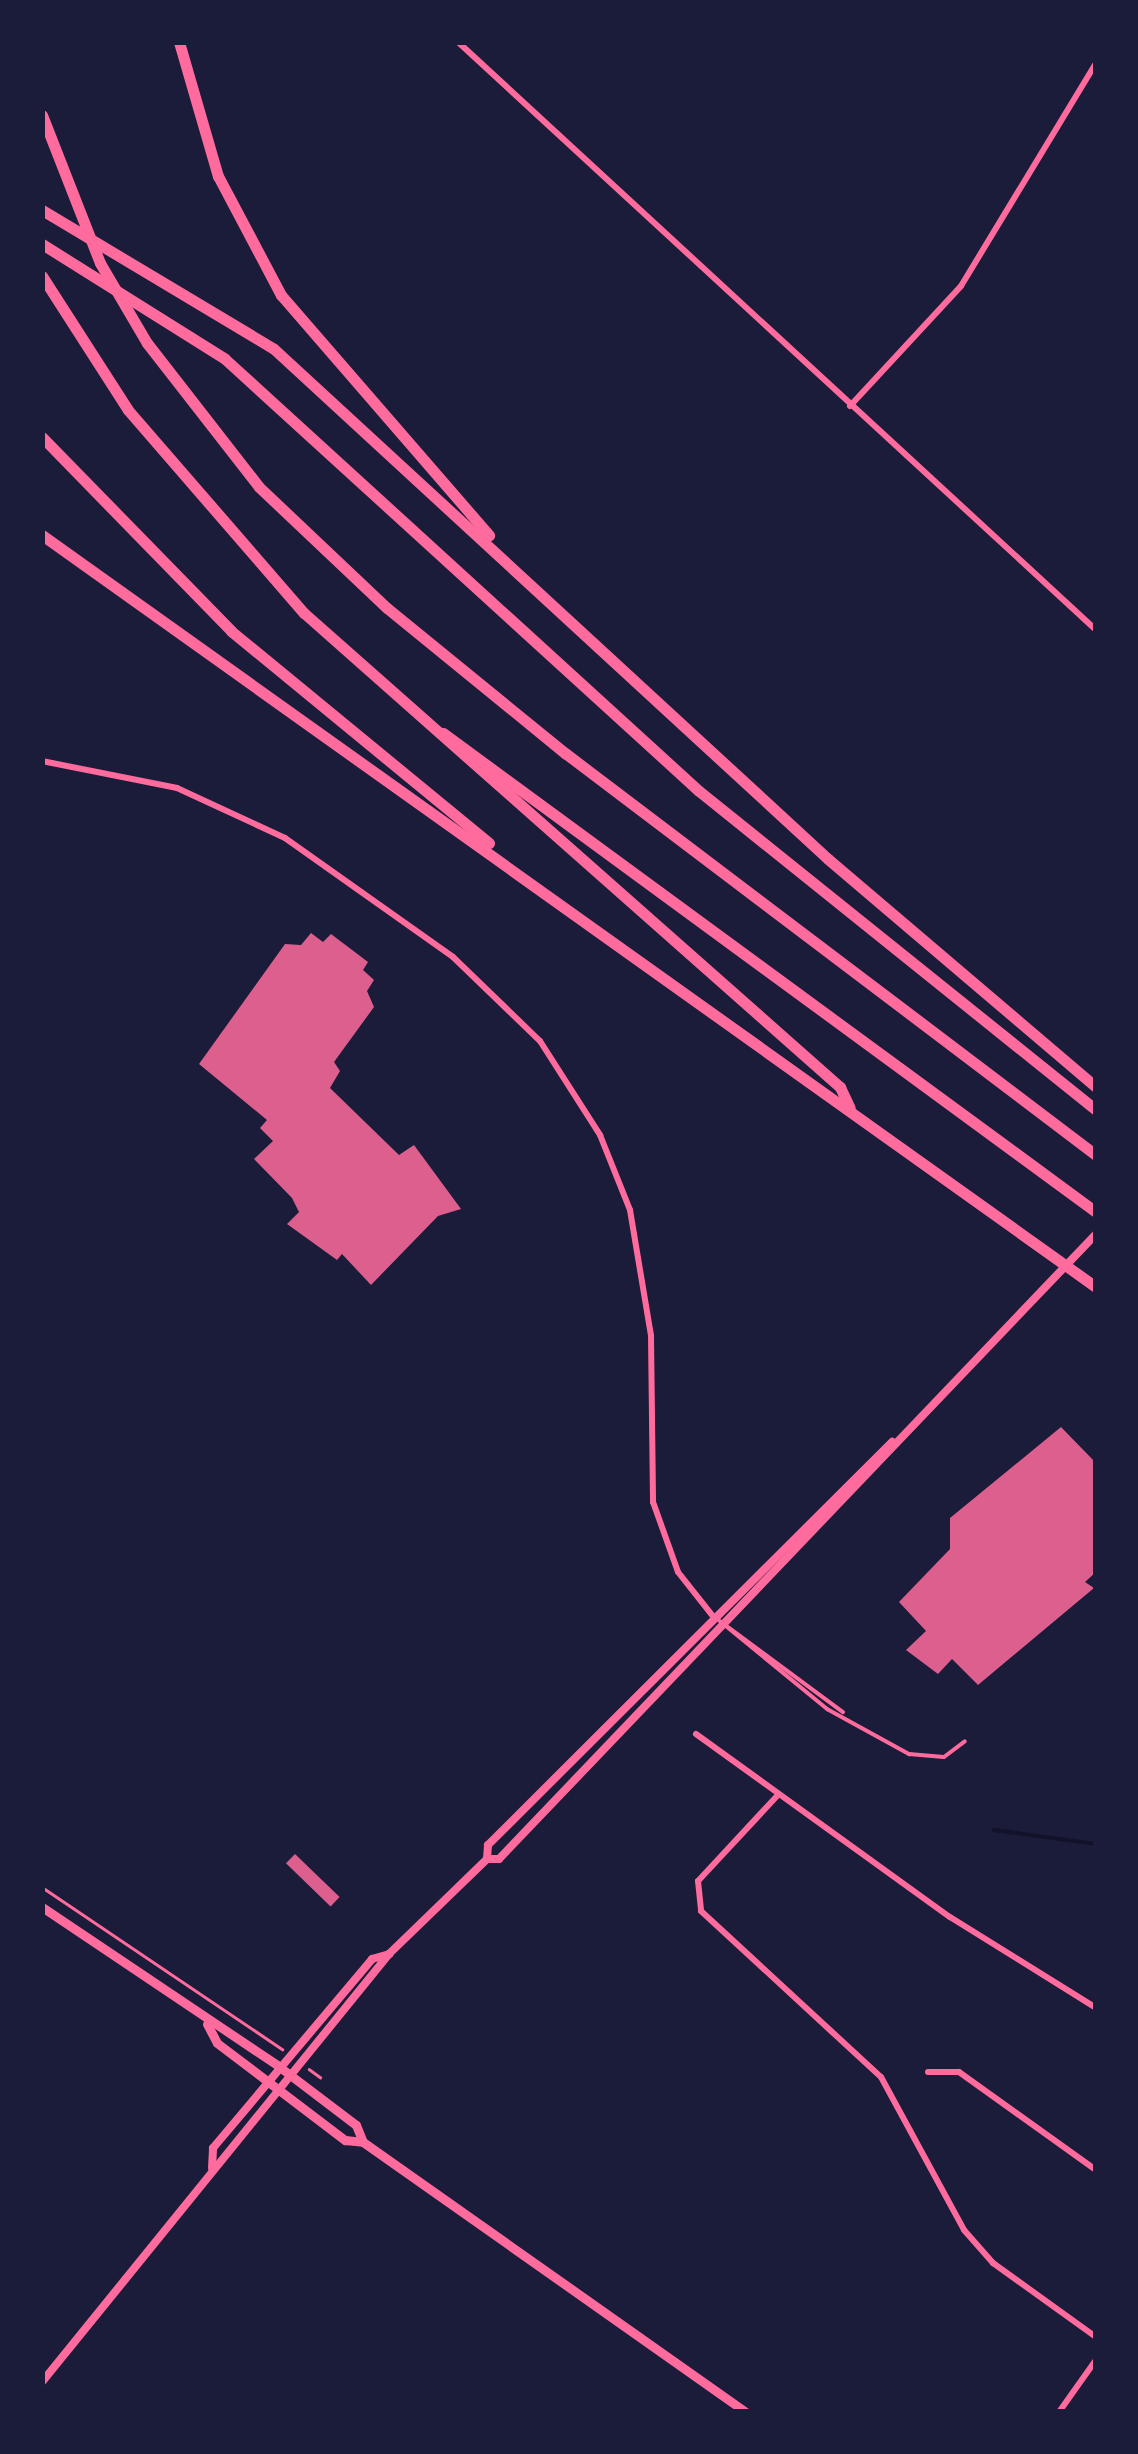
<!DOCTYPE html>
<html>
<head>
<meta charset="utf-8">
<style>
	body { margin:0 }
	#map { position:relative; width:1138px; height:2454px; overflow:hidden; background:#1b1b3a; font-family:Poppins,sans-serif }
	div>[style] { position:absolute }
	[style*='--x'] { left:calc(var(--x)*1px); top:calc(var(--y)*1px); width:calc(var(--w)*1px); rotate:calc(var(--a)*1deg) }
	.stream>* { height:4px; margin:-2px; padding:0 2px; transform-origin:2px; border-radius:2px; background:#12122b }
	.building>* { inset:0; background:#dd5f8e; transform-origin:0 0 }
	.path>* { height:2.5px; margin:-1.25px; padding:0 1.25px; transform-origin:1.25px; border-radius:1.25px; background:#ff6b9d }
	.service>* { height:4px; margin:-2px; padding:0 2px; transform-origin:2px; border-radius:2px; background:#ff6b9d }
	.minor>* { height:6px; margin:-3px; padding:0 3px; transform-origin:3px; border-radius:3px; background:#ff6b9d }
	.tertiary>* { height:8px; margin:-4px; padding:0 4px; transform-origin:4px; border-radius:4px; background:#ff6b9d }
	.secondary>* { height:9px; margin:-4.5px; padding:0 4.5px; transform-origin:4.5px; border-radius:4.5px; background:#ff6b9d }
	.motorway>* { height:11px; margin:-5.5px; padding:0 5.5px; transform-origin:5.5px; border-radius:5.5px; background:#ff6b9d }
	span { translate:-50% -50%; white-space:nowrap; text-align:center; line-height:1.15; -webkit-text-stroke:9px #1b1b3a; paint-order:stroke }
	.frame { position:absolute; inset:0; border:45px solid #1b1b3a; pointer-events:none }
</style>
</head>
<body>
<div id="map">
	<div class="stream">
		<div style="--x:994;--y:1830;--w:103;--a:7.8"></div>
	</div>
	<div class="building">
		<div style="clip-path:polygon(311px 933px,323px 942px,331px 934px,368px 962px,363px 970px,374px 980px,367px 991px,374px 1007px,334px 1062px,340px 1071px,330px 1088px,399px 1155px,414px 1145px,461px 1209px,438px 1216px,371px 1285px,342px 1254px,337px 1260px,287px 1224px,299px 1212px,292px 1198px,254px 1159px,273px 1141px,260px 1128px,267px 1120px,199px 1064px,285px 944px,301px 945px)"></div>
		<div style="clip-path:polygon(1061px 1427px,1096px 1463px,1096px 1572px,1085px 1582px,1094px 1588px,978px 1685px,952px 1659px,938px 1674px,906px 1650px,926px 1631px,899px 1602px,950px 1549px,950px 1518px)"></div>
		<div style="left:295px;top:1854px;width:62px;height:13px;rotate:44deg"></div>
	</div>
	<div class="path">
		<div style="--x:42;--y:1887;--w:290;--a:34"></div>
		<div style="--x:309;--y:2069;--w:14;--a:36"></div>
	</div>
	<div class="service">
		<div style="--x:716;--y:1618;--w:144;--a:39.3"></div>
		<div style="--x:827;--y:1709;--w:94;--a:28.8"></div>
		<div style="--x:909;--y:1754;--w:35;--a:5"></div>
		<div style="--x:944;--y:1757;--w:26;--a:-37"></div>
		<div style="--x:728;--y:1627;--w:143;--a:36.5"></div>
	</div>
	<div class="minor">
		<div style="--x:458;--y:42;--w:868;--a:42.66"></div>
		<div style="--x:850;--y:406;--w:163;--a:-47.2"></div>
		<div style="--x:961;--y:286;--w:261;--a:-58.8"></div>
		<div style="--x:42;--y:761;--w:138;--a:11.3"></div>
		<div style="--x:177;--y:788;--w:119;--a:24.8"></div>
		<div style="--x:285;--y:838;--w:206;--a:35.3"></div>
		<div style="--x:453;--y:957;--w:121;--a:44"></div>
		<div style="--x:540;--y:1041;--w:112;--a:57.4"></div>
		<div style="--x:600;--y:1135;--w:81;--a:68.2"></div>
		<div style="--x:630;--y:1210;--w:128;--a:80.5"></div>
		<div style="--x:651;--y:1336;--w:166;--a:89.3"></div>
		<div style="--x:653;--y:1502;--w:74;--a:70.3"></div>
		<div style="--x:678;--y:1572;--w:55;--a:51.7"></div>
		<div style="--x:696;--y:1734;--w:313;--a:35.8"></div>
		<div style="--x:950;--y:1917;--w:172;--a:31.9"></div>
		<div style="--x:777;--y:1796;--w:116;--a:132.9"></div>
		<div style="--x:698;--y:1881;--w:30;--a:84"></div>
		<div style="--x:701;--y:1911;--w:245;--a:42.7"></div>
		<div style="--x:881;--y:2077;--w:174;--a:61.5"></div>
		<div style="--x:964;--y:2230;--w:44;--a:48.7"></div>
		<div style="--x:993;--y:2263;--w:127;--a:35.7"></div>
		<div style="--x:928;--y:2072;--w:31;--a:0"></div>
		<div style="--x:959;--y:2072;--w:168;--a:35.6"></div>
		<div style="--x:1059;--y:2412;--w:64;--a:-54.6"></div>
	</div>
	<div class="tertiary">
		<div style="--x:487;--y:1859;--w:14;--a:-86"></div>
		<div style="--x:488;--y:1845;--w:571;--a:-44.93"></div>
		<div style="--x:212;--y:2168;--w:20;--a:-87"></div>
		<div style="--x:213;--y:2148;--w:247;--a:-49.9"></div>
		<div style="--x:372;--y:1959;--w:18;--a:-16"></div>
		<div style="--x:389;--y:1954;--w:136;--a:-44.1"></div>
		<div style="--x:487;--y:1859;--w:12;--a:0"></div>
		<div style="--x:499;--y:1859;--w:864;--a:-46.31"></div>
		<div style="--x:42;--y:2382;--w:551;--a:-50.97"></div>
	</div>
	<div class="secondary">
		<div style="--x:42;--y:1907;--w:283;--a:33.9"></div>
		<div style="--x:277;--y:2065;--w:99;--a:37.2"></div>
		<div style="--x:356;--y:2125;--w:18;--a:68"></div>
		<div style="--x:207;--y:2024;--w:21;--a:62"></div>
		<div style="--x:217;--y:2043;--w:161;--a:37.2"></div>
		<div style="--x:345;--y:2140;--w:18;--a:6"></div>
		<div style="--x:363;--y:2142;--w:469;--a:35.2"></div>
	</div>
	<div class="motorway">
		<div style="--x:179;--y:42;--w:140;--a:73.8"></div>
		<div style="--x:218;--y:176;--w:135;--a:62.1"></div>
		<div style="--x:281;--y:295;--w:318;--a:49.1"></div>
		<div style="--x:42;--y:115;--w:159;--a:68.6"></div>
		<div style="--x:100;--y:263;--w:93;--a:59.6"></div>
		<div style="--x:147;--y:343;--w:182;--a:52.1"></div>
		<div style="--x:259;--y:487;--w:176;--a:43.4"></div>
		<div style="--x:387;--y:608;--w:230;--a:39.2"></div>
		<div style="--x:565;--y:753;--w:666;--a:37.13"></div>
		<div style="--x:42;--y:210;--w:270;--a:30.9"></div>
		<div style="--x:274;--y:349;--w:753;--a:42.63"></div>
		<div style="--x:828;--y:859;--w:352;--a:40.4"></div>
		<div style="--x:42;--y:244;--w:216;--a:32.1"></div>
		<div style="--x:225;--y:359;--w:641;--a:42.35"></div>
		<div style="--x:699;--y:791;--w:509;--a:38.78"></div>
		<div style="--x:42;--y:276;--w:159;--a:57.3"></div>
		<div style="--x:128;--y:410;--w:269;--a:49.1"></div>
		<div style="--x:304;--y:613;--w:716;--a:41.49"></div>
		<div style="--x:840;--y:1087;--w:23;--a:65"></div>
		<div style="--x:42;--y:437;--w:271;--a:45.7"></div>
		<div style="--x:231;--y:631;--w:334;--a:39.4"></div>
		<div style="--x:42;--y:535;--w:1295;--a:35.51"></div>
		<div style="--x:443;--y:733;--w:810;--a:36.26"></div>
	</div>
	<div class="frame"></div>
</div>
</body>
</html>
